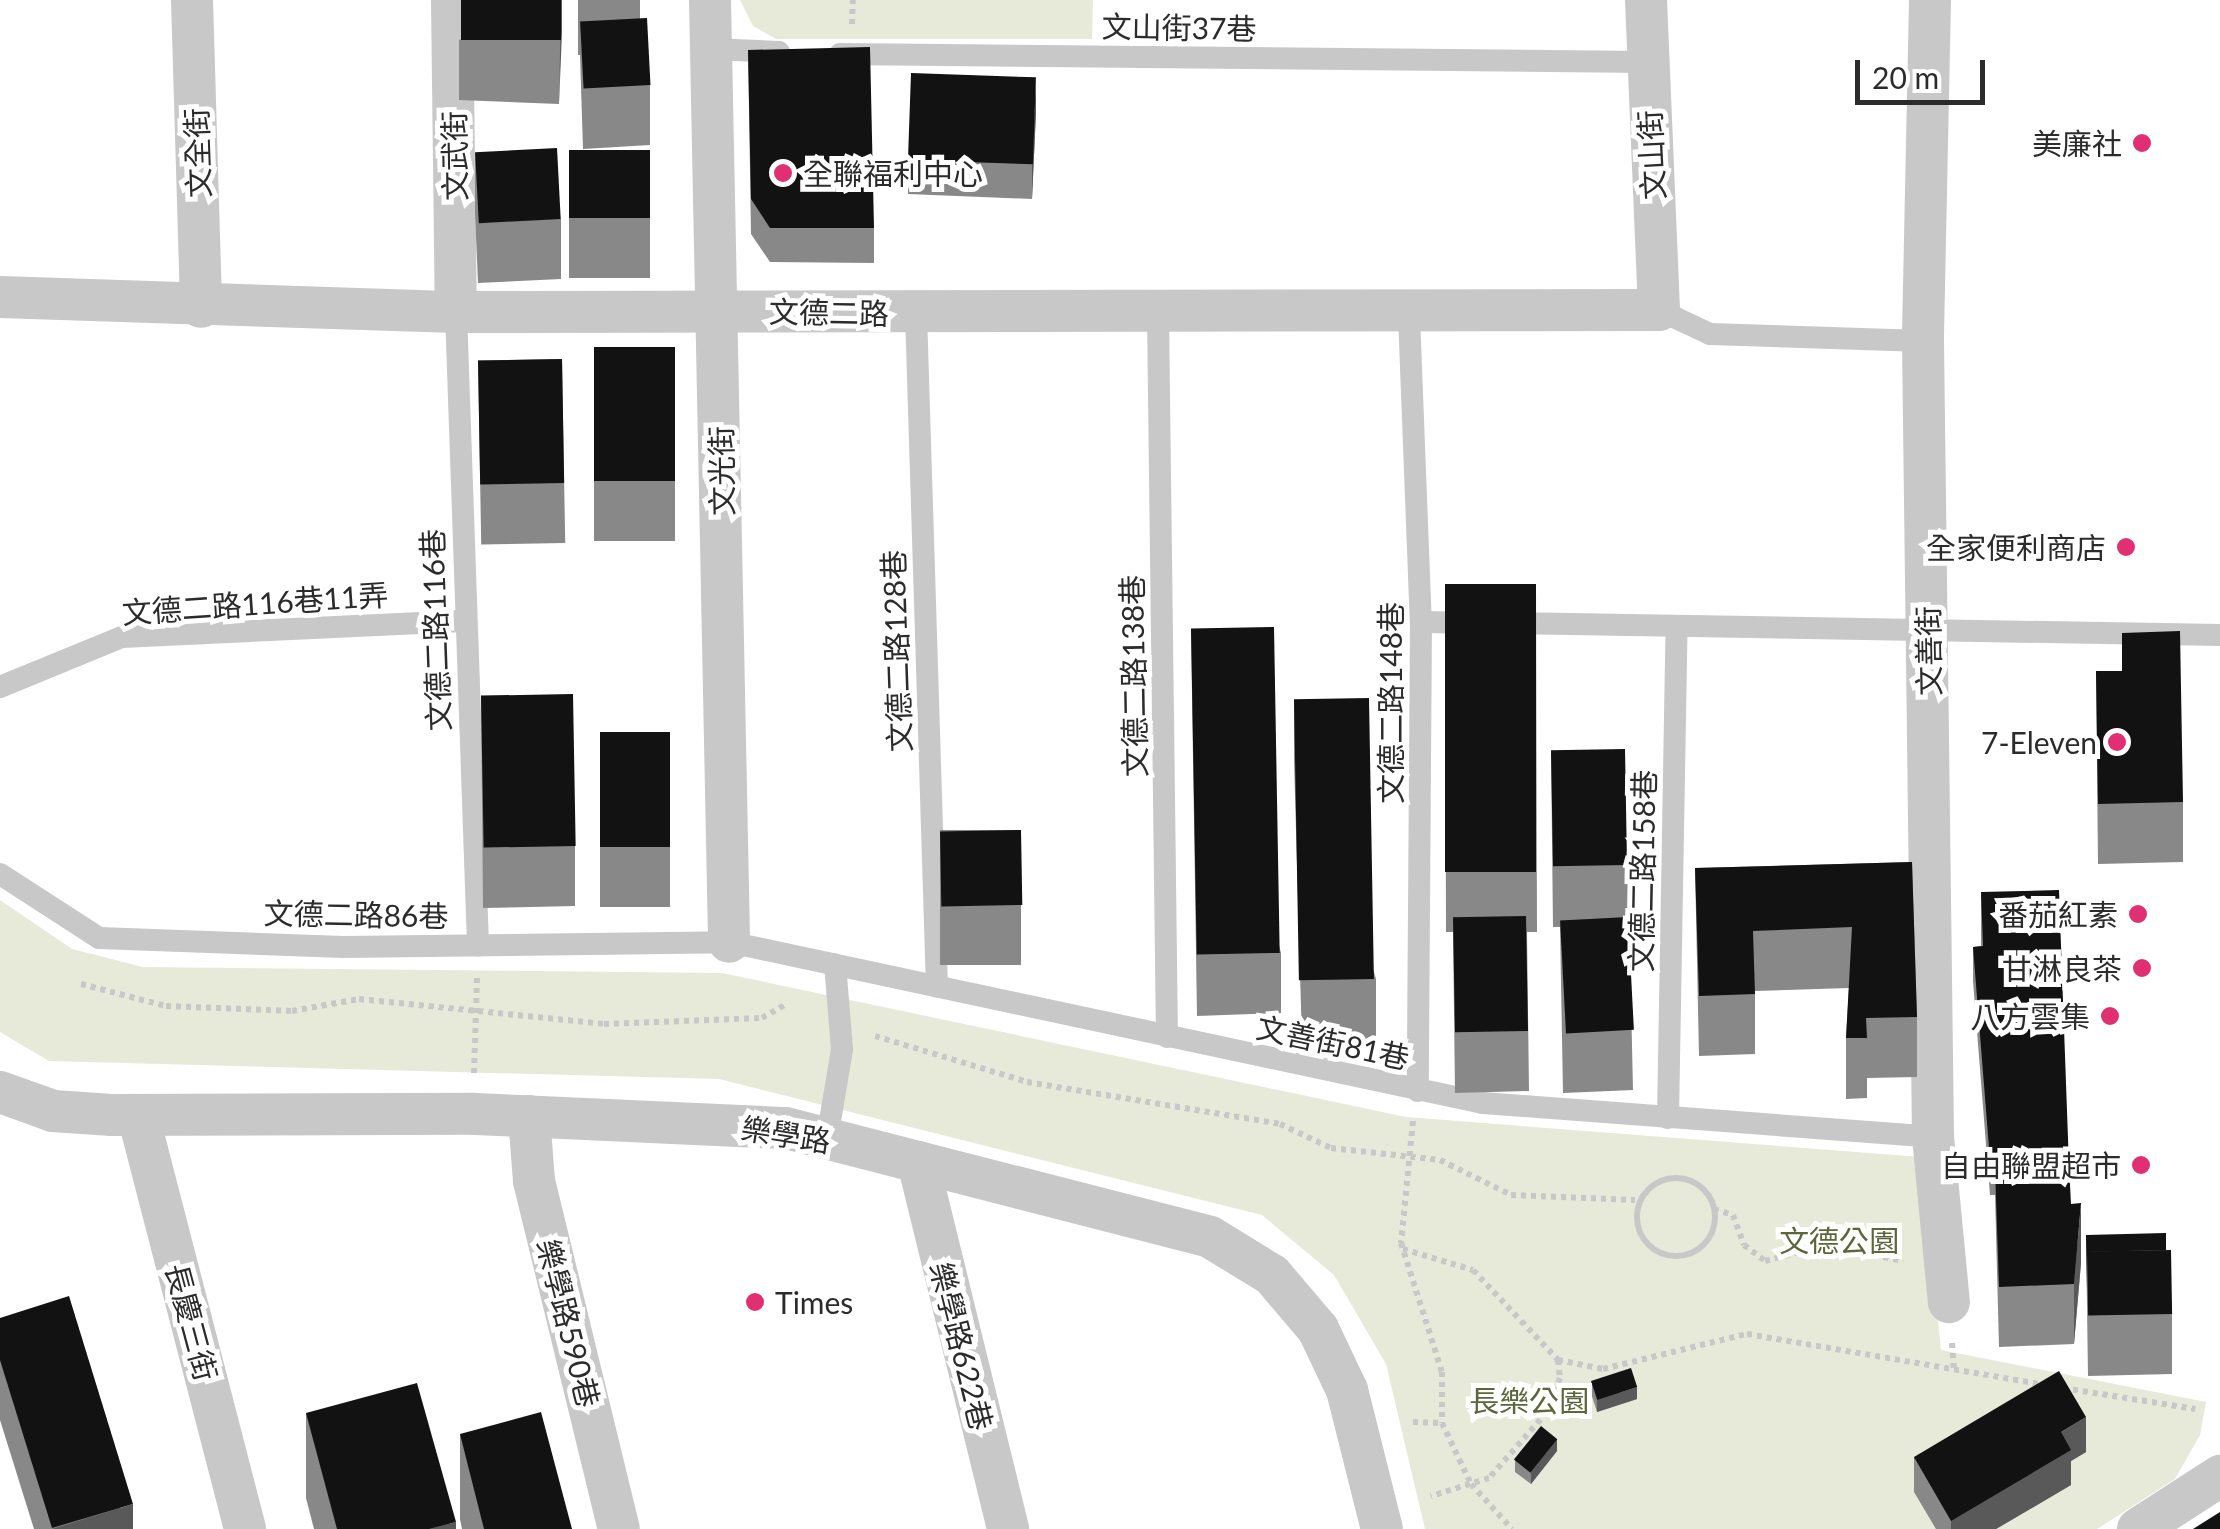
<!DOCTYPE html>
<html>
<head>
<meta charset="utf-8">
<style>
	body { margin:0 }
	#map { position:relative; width:2220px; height:1529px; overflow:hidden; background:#fff; font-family:Lato,"Noto Sans TC",sans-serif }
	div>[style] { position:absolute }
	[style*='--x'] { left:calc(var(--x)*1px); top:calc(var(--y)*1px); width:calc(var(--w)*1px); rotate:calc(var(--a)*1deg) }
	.green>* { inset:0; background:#e7e9d9 }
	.path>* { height:6px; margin-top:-3px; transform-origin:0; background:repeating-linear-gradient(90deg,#c8c8c8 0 5px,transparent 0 10px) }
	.path>.ring { margin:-3px; padding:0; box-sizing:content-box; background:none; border:6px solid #c8c8c8; border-radius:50% }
	.service>* { height:22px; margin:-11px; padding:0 11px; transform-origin:11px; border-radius:11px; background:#c8c8c8 }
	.minor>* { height:42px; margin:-21px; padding:0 21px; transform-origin:21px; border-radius:21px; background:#c8c8c8 }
	.wall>* { inset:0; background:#888; transform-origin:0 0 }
	.shaded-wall>* { inset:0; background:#595959 }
	.building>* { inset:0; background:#121212; transform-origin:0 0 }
	.dots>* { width:28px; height:28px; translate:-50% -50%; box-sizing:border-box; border:5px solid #fff; border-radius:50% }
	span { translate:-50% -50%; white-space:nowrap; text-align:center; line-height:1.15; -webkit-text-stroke:10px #fff; paint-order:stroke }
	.street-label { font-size:30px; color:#2b2b2b }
	.poi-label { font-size:30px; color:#2b2b2b }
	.right { translate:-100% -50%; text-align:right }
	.left { translate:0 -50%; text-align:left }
	.park-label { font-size:30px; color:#5c663a }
	.scale { position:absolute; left:1855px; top:60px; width:130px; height:45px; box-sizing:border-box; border:5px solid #2b2b2b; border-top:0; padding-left:12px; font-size:30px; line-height:35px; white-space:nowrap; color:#2b2b2b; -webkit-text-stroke:8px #fff; paint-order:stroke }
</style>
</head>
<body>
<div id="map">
	<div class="green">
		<div style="clip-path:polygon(740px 0,1093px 0,1092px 39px,776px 39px,753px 26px)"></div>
		<div style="clip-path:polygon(0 900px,72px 949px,143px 967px,722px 973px,1406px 1117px,1921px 1157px,1941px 1350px,2206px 1402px,2200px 1435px,2175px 1479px,2097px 1529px,1425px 1529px,1386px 1364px,1334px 1275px,1262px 1215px,719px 1079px,49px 1061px,0 1032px)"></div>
	</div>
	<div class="path">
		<div style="--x:852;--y:24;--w:24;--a:-88"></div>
		<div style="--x:81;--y:984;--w:88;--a:14.5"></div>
		<div style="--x:166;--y:1006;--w:126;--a:2.3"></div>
		<div style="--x:292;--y:1011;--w:68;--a:-10.2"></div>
		<div style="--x:359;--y:999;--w:246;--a:5.8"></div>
		<div style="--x:604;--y:1024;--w:158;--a:-2.2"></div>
		<div style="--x:762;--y:1018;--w:28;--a:-30"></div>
		<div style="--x:875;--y:1036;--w:159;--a:16.8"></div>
		<div style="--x:1027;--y:1082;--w:256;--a:9.4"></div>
		<div style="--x:1280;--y:1124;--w:56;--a:25.2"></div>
		<div style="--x:1331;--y:1148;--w:110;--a:6.3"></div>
		<div style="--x:1440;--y:1160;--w:79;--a:26.2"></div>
		<div style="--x:1511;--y:1195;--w:124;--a:2.3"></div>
		<div style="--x:474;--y:1073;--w:98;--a:-88.2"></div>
		<div style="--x:1413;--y:1121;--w:123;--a:95.6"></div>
		<div style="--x:1401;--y:1243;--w:135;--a:72.4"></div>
		<div style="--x:1442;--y:1372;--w:51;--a:90"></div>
		<div style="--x:1442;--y:1423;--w:68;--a:64.6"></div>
		<div style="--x:1471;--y:1484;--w:61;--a:47.7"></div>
		<div class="ring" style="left:1637px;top:1178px;width:72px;height:72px"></div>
		<div style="--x:1714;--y:1209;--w:20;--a:18"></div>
		<div style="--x:1733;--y:1215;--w:32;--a:70"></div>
		<div style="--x:1744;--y:1245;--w:26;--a:37"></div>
		<div style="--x:1765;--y:1261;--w:62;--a:-14.9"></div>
		<div style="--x:1825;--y:1245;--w:80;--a:11.6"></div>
		<div style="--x:1403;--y:1249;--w:73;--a:16.7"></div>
		<div style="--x:1473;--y:1270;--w:124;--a:46.6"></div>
		<div style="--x:1558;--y:1360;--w:18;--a:84"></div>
		<div style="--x:1560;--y:1378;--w:36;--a:111"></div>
		<div style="--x:1547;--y:1412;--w:88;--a:131.3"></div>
		<div style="--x:1489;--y:1478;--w:61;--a:162.8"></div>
		<div style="--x:1952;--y:1343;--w:27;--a:86"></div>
		<div style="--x:1558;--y:1360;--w:46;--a:11.3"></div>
		<div style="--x:1603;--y:1369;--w:148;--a:-13.7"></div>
		<div style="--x:1747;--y:1334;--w:302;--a:9.7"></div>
		<div style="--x:2063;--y:1388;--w:134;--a:9"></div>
		<div style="--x:1413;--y:1422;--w:29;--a:2"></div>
	</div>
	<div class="service">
		<div style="--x:711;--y:49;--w:68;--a:2.5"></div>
		<div style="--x:840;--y:54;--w:807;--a:0.57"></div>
		<div style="--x:1659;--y:310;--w:56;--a:25.2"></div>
		<div style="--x:1710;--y:334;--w:213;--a:1.9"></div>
		<div style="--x:456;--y:312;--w:634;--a:88.01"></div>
		<div style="--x:916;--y:313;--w:674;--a:88.22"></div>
		<div style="--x:1158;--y:314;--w:723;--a:89.29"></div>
		<div style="--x:1409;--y:315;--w:307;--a:87.8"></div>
		<div style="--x:1421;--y:622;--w:469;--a:90.4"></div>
		<div style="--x:1421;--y:622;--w:56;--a:1"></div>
		<div style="--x:1509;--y:623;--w:711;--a:0.97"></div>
		<div style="--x:0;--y:687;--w:132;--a:-22.3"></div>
		<div style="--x:122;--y:637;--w:342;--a:-2.7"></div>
		<div style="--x:0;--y:874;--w:118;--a:32.9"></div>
		<div style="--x:99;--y:938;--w:244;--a:2.1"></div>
		<div style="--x:343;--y:947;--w:386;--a:-0.7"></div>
		<div style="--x:729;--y:942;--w:771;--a:12.05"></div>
		<div style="--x:1483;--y:1103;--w:451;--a:4.3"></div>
		<div style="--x:1668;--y:1118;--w:492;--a:-89"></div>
		<div style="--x:827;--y:1139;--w:91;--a:-80.5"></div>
		<div style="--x:842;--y:1049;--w:85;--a:-94.7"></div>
	</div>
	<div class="minor">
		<div style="--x:192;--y:0;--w:307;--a:88.3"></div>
		<div style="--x:452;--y:0;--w:312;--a:89.3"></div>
		<div style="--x:710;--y:0;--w:942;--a:88.84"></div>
		<div style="--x:1930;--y:0;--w:341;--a:91.2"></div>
		<div style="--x:1923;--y:341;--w:796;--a:89.28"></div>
		<div style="--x:1933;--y:1137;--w:166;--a:84.5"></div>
		<div style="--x:0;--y:297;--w:456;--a:1.9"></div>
		<div style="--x:456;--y:312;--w:1203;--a:-0.1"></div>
		<div style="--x:1659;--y:310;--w:310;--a:-92.4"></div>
		<div style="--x:0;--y:1092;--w:56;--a:19.7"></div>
		<div style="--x:53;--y:1111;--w:59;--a:3.9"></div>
		<div style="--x:112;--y:1115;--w:363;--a:-0.2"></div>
		<div style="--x:475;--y:1114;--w:311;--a:2.6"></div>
		<div style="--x:786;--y:1128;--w:438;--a:14.4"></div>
		<div style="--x:1210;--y:1237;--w:73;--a:31.5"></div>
		<div style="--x:1272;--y:1275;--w:71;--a:49.6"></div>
		<div style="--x:1318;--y:1329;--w:68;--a:64.6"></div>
		<div style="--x:1347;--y:1390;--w:143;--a:75.9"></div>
		<div style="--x:138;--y:1115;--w:428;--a:75.5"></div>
		<div style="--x:529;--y:1116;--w:65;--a:85.6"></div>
		<div style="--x:534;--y:1181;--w:358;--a:76.3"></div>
		<div style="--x:918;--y:1162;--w:378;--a:76.2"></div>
		<div style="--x:2138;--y:1529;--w:98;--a:-32.9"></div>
	</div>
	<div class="wall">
		<div style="clip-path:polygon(562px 0,559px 104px,459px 100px,459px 40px)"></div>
		<div style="clip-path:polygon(578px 0,640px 0,640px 18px,650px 85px,650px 145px,583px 149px,580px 55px,578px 55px)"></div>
		<div style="clip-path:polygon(748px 50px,874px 228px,874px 263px,770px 262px,751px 234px)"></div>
		<div style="clip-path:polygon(1036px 112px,1032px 199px,908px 194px,908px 160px)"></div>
		<div style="left:569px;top:150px;width:81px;height:128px"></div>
		<div style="clip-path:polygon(475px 153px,561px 219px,561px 279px,478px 283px,475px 213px)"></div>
		<div style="left:675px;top:347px;width:194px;height:81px;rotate:90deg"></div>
		<div style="left:562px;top:359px;width:184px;height:84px;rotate:89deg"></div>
		<div style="clip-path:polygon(1536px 584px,1537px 932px,1527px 932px,1529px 1091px,1455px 1093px,1453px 932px,1446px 932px,1445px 585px)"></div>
		<div style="clip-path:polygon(1191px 629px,1281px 953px,1281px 1013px,1197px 1016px)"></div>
		<div style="clip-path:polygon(2096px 671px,2122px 671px,2183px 802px,2183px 862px,2098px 864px)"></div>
		<div style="clip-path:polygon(481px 695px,575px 846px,575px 906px,483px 908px)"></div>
		<div style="clip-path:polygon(1294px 700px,1376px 979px,1376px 1040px,1302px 1042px,1294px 760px)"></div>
		<div style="left:600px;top:732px;width:70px;height:175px"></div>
		<div style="clip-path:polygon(1551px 752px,1628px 865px,1633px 1090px,1563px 1093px,1560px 927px,1553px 927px)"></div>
		<div style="left:1021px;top:830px;width:135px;height:81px;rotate:90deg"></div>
		<div style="clip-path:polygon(1912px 862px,1917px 1017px,1917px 1077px,1867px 1078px,1867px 1098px,1846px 1099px,1846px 1038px,1849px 988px,1755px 991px,1755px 1054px,1699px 1056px,1695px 868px)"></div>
		<div style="clip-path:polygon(1981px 892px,2071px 1204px,2081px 1263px,2074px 1344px,1999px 1347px,1995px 1195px,1990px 1195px,1973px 981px,1973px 947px,1981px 946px)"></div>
		<div style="clip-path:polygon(2086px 1235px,2166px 1250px,2172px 1314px,2172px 1374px,2088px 1376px)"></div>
		<div style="clip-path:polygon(0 1318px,133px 1529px,34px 1529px,0 1420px)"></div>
		<div style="clip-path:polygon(1591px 1381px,1637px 1399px,1597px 1412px,1591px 1393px)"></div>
		<div style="clip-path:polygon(306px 1413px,456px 1529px,314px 1529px,306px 1498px)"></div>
		<div style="clip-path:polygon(460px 1434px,572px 1529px,462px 1529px,460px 1519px)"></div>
		<div style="clip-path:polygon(1557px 1451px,1531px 1484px,1515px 1472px,1515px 1460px)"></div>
		<div style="clip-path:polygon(2086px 1452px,2071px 1461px,2071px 1485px,1996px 1529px,1936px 1529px,1914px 1492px,1914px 1457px)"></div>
	</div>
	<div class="shaded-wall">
		<div style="clip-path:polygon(561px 0,562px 0,562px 32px,559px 104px)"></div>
		<div style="clip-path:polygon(1036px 78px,1036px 112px,1032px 199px,1032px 164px)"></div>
		<div style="clip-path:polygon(2081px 1203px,2081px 1263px,2074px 1344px,2074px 1284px)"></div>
		<div style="clip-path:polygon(1637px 1387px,1637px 1399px,1597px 1412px,1597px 1400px)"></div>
		<div style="clip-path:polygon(2086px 1417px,2086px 1452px,2071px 1461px,2071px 1485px,1996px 1529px,1951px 1529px,1951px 1521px,2061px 1432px)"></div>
		<div style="clip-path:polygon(1557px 1439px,1557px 1451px,1531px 1484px,1531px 1472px)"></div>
		<div style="clip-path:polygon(133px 1504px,133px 1529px,52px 1529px)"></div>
		<div style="clip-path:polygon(456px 1522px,456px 1529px,429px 1529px)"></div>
	</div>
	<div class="building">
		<div style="left:461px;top:0;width:100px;height:40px"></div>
		<div style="left:647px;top:18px;width:67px;height:67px;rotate:87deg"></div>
		<div style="clip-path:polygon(870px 47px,874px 228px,770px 228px,751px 199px,748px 50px)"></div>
		<div style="left:911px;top:73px;width:125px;height:87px;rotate:2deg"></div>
		<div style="left:557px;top:148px;width:71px;height:82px;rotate:87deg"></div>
		<div style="left:569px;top:150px;width:81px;height:68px"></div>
		<div style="left:675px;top:347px;width:134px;height:81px;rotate:90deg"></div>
		<div style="left:562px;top:359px;width:124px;height:84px;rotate:89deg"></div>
		<div style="left:1536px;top:584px;width:288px;height:91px;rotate:90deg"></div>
		<div style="left:1274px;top:627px;width:326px;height:83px;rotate:89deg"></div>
		<div style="clip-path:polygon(2180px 631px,2183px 802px,2098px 804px,2096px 671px,2122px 671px,2122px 633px)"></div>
		<div style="left:573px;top:694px;width:152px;height:92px;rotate:89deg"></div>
		<div style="left:1369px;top:698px;width:281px;height:75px;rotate:89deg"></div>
		<div style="left:600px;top:732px;width:70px;height:115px"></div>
		<div style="left:1625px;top:749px;width:116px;height:74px;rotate:89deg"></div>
		<div style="left:1021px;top:830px;width:75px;height:81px;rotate:89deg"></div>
		<div style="clip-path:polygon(1912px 862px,1917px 1017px,1866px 1018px,1867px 1038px,1846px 1038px,1852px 927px,1753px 931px,1755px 994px,1699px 996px,1695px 868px)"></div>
		<div style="clip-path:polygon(2059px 890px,2069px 1166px,1990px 1160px,1973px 947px,1983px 946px,1981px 892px)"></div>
		<div style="left:1526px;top:916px;width:115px;height:73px;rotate:89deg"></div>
		<div style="left:1628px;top:917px;width:113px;height:68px;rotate:87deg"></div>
		<div style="clip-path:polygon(2069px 1166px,2071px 1204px,2081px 1203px,2074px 1284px,1999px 1287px,1995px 1169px)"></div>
		<div style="clip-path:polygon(2166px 1233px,2166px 1250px,2087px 1252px,2087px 1288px,2086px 1235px)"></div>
		<div style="left:2171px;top:1250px;width:64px;height:84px;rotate:89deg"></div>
		<div style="clip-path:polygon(69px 1296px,133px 1504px,52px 1528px,0 1360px,0 1318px)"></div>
		<div style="left:1631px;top:1368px;width:20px;height:42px;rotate:72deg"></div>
		<div style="clip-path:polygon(2059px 1371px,2086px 1417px,2061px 1432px,2071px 1450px,1951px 1521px,1914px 1457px)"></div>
		<div style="clip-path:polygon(417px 1383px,456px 1522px,429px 1529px,337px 1529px,306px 1413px)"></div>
		<div style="clip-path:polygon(541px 1412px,572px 1529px,484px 1529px,460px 1434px)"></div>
		<div style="left:1541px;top:1426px;width:21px;height:43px;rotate:39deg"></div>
		<div style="clip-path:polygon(2220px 1512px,2220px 1529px,2193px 1529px)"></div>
	</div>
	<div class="dots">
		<div style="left:2142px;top:143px;background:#e12f74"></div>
		<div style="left:783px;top:173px;background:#e12f74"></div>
		<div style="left:2126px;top:547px;background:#e12f74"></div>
		<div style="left:2117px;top:742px;background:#e12f74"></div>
		<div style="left:2138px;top:914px;background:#e12f74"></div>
		<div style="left:2142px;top:968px;background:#e12f74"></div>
		<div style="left:2110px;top:1016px;background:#e12f74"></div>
		<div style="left:2141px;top:1165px;background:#e12f74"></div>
		<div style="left:755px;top:1302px;background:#e12f74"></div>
	</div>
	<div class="street-label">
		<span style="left:1179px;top:27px;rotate:1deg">文山街37巷</span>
		<span style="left:197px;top:153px;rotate:-92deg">文全街</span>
		<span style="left:1651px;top:155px;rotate:-93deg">文山街</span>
		<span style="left:454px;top:156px;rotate:-91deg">文武街</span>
		<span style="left:829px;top:312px;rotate:1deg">文德二路</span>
		<span style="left:721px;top:471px;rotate:-91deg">文光街</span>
		<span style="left:255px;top:603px;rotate:-4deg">文德二路116巷11弄</span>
		<span style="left:435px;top:630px;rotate:-92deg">文德二路116巷</span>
		<span style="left:896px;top:651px;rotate:-92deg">文德二路128巷</span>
		<span style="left:1928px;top:651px;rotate:-91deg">文善街</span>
		<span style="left:1133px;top:676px;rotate:-91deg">文德二路138巷</span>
		<span style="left:1390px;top:703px;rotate:-90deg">文德二路148巷</span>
		<span style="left:1642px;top:871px;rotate:-89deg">文德二路158巷</span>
		<span style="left:356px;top:914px;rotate:1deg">文德二路86巷</span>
		<span style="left:1333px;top:1042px;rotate:12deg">文善街81巷</span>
		<span style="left:786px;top:1134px;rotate:9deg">樂學路</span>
		<span style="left:192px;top:1322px;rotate:75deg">長慶三街</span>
		<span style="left:569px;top:1323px;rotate:76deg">樂學路590巷</span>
		<span style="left:962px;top:1346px;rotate:76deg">樂學路622巷</span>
	</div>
	<div class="poi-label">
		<span class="right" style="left:2122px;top:143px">美廉社</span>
		<span class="left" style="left:803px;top:173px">全聯福利中心</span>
		<span class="right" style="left:2106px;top:547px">全家便利商店</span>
		<span class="right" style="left:2097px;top:742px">7-Eleven</span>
		<span class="right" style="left:2118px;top:914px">番茄紅素</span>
		<span class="right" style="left:2122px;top:968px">甘淋良茶</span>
		<span class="right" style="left:2090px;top:1016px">八方雲集</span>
		<span class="right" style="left:2121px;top:1165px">自由聯盟超市</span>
		<span class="left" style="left:775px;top:1302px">Times</span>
	</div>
	<div class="park-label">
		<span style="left:1839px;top:1240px">文德公園</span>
		<span style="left:1529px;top:1400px">長樂公園</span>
	</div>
	<div class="scale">20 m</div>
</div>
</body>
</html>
